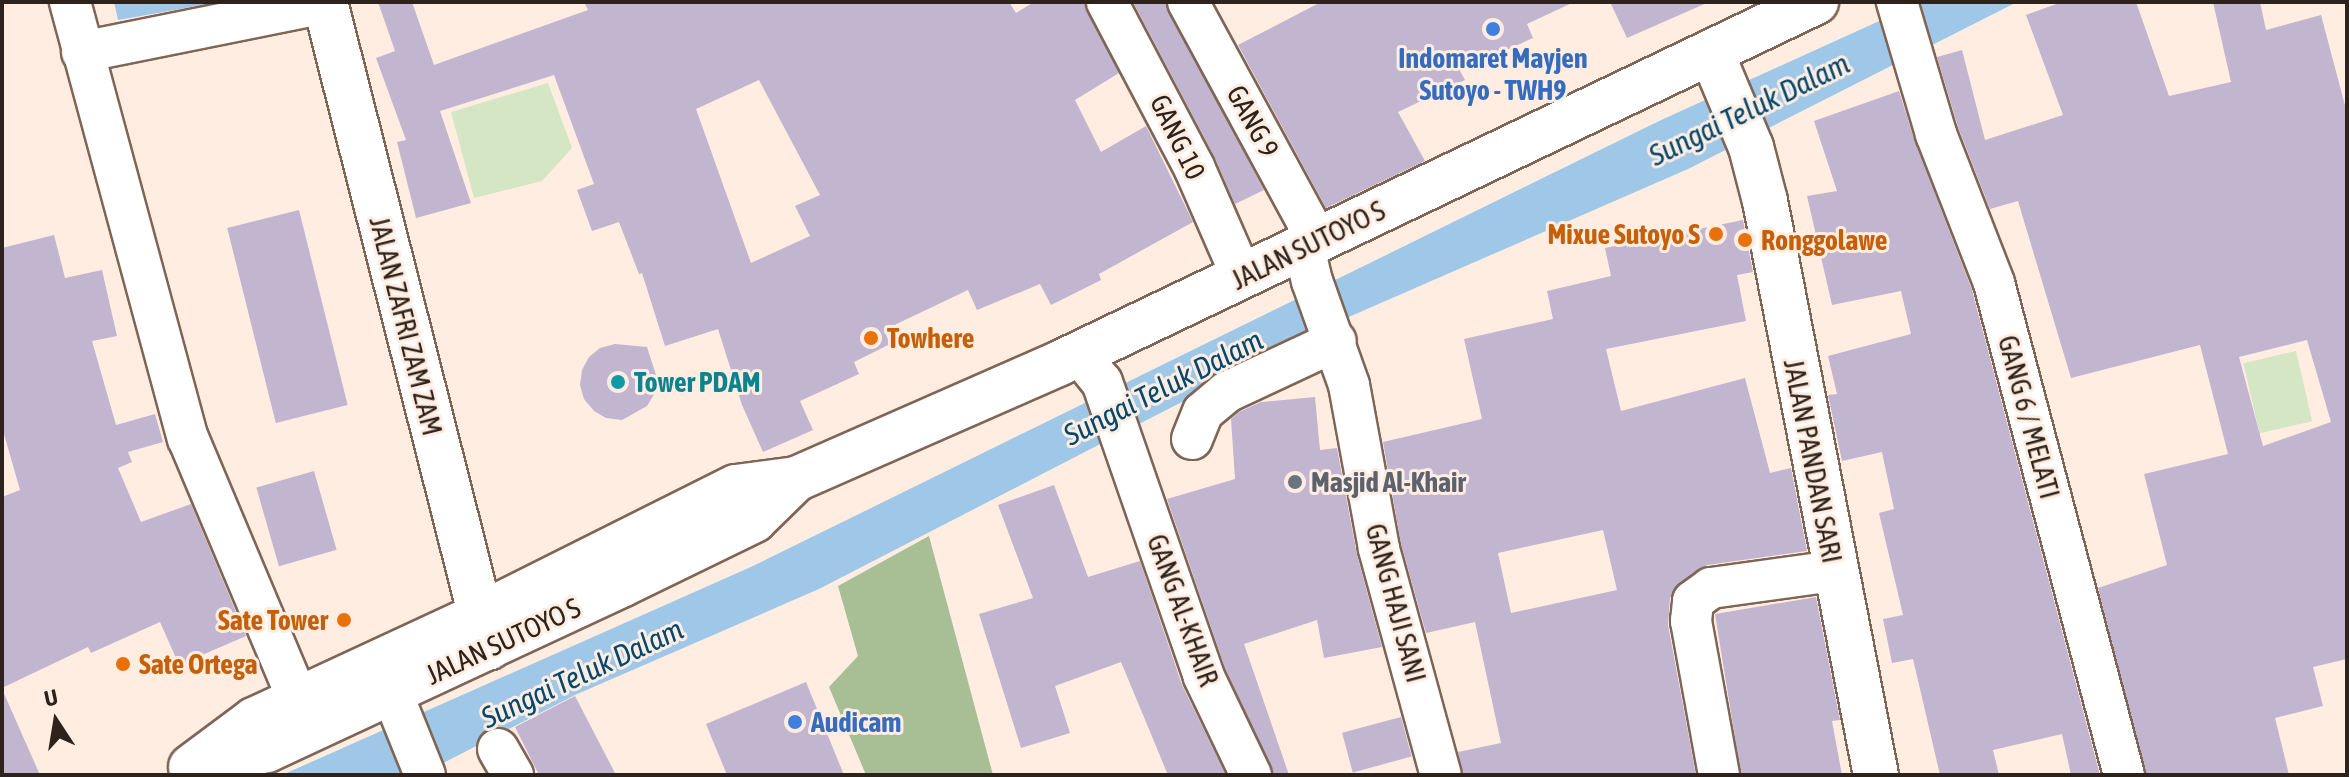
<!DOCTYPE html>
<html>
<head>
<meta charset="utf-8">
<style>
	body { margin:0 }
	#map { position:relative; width:2349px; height:777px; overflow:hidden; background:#ffede2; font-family:"Asap Condensed",sans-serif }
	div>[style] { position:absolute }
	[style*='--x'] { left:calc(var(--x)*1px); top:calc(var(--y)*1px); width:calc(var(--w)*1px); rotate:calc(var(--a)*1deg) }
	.green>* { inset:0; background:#d4e6c3; transform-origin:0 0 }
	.forest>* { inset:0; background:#a8be94 }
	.water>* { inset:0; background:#9fc7e7 }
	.building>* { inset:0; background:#c1b5d0; transform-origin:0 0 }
	.roads { filter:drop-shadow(2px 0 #7f6556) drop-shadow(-2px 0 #7f6556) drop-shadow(0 2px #7f6556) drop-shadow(0 -2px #7f6556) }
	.street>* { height:40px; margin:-20px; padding:0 20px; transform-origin:20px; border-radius:20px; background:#fff }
	.secondary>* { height:44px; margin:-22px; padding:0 22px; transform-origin:22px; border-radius:22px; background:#fff }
	.highway>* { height:44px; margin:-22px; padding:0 22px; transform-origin:22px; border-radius:22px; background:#fff }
	.dots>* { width:22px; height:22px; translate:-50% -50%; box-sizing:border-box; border:4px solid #ffede2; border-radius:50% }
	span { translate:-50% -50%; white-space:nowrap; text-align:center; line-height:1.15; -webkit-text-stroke:6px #ffede2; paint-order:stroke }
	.shop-label { font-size:28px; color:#366cbe; font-weight:700 }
	.left { translate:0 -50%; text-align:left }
	.street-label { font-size:28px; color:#2e231c }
	.food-label { font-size:28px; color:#c56008; font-weight:700 }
	.right { translate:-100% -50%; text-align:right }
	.culture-label { font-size:28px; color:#0d838f; font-weight:700 }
	.worship-label { font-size:28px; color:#5b616d; font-weight:700 }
	.water-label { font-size:30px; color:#004870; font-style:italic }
	.frame { position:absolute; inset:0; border:4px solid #2e231c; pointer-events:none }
	.north { position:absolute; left:16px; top:681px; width:80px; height:80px; -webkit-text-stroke:6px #ffede2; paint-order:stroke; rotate:348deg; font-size:22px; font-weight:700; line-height:32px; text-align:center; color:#2e231c }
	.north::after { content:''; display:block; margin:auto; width:28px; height:36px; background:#2e231c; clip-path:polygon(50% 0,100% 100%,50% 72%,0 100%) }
</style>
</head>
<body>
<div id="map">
	<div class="green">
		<div style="clip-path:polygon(548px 83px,572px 148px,542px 181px,474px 198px,451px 112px)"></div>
		<div style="left:2296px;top:351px;width:72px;height:54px;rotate:77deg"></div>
	</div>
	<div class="forest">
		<div style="clip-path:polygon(929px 536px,993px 775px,866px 775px,829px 687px,858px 656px,838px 586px)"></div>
	</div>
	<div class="water">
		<div style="clip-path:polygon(114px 2px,220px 2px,118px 20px)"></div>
		<div style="clip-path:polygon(1921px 2px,2017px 2px,1688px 169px,1335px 323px,819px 589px,575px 695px,420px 775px,282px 775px,753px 566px,1659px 121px)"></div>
	</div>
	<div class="building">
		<div style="clip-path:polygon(evenodd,378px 2px,412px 2px,434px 65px,588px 10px,584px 2px,1009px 2px,1016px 13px,1034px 2px,1084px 2px,1119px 73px,1075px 100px,1101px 152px,1146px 126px,1193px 222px,1099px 274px,1101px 280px,1051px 305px,1040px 284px,977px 310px,968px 290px,884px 330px,890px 344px,854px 362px,859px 374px,800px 401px,813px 430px,763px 452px,742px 405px,718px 329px,665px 346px,642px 273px,639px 274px,619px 222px,592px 231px,577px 190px,594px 184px,554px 75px,440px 111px,471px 203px,416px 218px,397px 142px,406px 140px,376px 58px,395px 51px,378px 2px,759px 80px,820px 195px,795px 206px,810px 236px,751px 263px,696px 109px,759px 80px)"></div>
		<div style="clip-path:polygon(1133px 2px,1165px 2px,1264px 190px,1235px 204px,1214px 156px)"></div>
		<div style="clip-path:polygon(1321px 2px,1574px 2px,1527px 24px,1533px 38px,1460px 71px,1465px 80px,1398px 112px,1425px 161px,1326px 208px,1238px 45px)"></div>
		<div style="clip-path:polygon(1610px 2px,1709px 2px,1627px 38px)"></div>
		<div style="clip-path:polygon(evenodd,2062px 2px,2136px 2px,2169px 96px,2231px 82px,2213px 2px,2260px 2px,2266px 30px,2321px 15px,2347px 113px,2347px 659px,2313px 667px,2323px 706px,2275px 718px,2289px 775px,2146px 775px,2098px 588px,2167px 565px,2144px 474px,2228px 454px,2200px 345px,2071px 378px,2018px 201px,1990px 209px,1958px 127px,1937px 57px,1962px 50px,1985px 140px,2063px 115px,2026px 15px,2062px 2px,2307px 340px,2331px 422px,2263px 446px,2239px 357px,2307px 340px)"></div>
		<div style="clip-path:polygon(1899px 91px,1915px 142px,1972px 290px,2100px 775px,2071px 775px,2062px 734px,1993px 750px,1999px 775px,1940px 775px,1913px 659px,1892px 663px,1883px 619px,1903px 615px,1879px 513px,1894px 509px,1882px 452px,1842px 461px,1828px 395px,1837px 394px,1828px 356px,1911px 334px,1901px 291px,1832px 305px,1807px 196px,1837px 191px,1814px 121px)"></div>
		<div style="left:299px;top:210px;width:201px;height:74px;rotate:76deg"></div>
		<div style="clip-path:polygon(evenodd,1743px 220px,1753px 272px,1737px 275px,1746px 321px,1606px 349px,1621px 411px,1745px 378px,1770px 473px,1791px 468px,1807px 551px,1707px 565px,1679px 583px,1670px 598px,1668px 625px,1696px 775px,1463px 775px,1458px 752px,1501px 743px,1475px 622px,1426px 633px,1401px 544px,1383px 442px,1482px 419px,1464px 339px,1553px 319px,1547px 291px,1611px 276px,1605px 248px,1743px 220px,1603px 530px,1617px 590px,1511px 613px,1498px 553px,1603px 530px)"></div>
		<div style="clip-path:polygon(54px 235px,65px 278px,102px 270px,117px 336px,92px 341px,116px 425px,155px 414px,163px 442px,128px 452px,132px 462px,118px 468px,141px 522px,191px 504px,246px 636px,179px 665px,160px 622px,91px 653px,88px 647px,2px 688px,2px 497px,20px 490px,2px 427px,2px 248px)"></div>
		<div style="clip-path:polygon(615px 344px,647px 347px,657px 378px,655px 393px,647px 406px,622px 420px,606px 418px,594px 411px,584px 399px,580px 385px,582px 370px,589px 357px,600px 348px)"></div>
		<div style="clip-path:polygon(1315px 397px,1320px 450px,1337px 448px,1357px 555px,1382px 647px,1324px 658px,1317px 620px,1244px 644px,1289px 775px,1274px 775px,1225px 668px,1167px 499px,1235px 479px,1231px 419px,1239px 412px,1261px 402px)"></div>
		<div style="left:314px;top:471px;width:82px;height:60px;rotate:74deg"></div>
		<div style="clip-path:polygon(1054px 485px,1088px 577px,1140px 561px,1182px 685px,1226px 775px,1168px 775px,1121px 662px,1055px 686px,1070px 733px,1021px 748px,979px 614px,1033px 598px,998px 505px)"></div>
		<div style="clip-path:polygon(1816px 597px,1840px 720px,1832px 721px,1842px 775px,1741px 775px,1715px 614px)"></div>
		<div style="clip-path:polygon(806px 682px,844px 775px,727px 775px,706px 724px)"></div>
		<div style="clip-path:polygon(2px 689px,40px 775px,2px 775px)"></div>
		<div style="clip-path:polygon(575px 696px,616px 775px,539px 775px,515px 727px)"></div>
		<div style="left:1401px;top:717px;width:41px;height:61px;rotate:75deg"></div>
	</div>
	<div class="roads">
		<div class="street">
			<div style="--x:70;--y:2;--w:452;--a:74.9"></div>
			<div style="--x:188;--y:438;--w:284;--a:67.2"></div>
			<div style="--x:1107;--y:2;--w:187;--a:62.2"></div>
			<div style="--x:1194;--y:167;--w:120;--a:66.4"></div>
			<div style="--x:1188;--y:2;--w:271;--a:61.5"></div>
			<div style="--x:1897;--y:2;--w:138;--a:73.5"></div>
			<div style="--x:1936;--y:134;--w:160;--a:68.7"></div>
			<div style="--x:1994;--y:283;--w:509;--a:75.2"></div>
			<div style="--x:82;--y:52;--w:249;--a:-11.4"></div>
			<div style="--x:1304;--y:247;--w:35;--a:77"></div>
			<div style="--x:1312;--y:281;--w:110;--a:70.4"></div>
			<div style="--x:1349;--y:385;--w:167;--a:79.6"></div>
			<div style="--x:1379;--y:549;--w:234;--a:74.7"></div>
			<div style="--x:1079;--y:354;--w:36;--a:51"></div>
			<div style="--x:1102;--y:382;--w:312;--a:70.9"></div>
			<div style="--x:1204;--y:677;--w:109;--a:64.4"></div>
			<div style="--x:1192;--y:439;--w:29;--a:-68"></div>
			<div style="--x:1203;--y:412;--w:31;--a:-40"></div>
			<div style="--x:1227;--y:392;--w:120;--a:-25.1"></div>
			<div style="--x:392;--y:693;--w:88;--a:68.1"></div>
			<div style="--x:498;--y:749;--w:30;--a:60"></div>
			<div style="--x:1719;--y:775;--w:157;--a:-100.3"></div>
			<div style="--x:1691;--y:621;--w:20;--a:-84"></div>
			<div style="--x:1693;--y:601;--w:22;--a:-36"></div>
			<div style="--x:1711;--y:588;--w:124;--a:-7.9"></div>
		</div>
		<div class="secondary">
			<div style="--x:325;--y:2;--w:666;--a:75.76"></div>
			<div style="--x:1711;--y:52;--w:103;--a:67.2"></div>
			<div style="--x:1751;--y:147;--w:56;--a:75.5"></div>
			<div style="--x:1765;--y:201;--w:585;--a:79.06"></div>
		</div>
		<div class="highway">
			<div style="--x:208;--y:763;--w:60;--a:-12.4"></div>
			<div style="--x:267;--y:750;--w:391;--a:-25"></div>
			<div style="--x:621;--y:585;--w:148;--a:-26"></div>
			<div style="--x:754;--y:520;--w:59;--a:-44.3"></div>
			<div style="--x:191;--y:767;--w:79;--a:-36.7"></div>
			<div style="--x:254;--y:720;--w:249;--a:-24.9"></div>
			<div style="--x:480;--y:615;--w:286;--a:-26.6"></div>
			<div style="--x:736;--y:487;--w:61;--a:-7.6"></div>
			<div style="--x:796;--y:479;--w:288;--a:-23.7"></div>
			<div style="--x:1060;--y:363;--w:838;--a:-25.53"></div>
		</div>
	</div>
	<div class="dots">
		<div style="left:1493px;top:29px;background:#3f7fe0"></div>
		<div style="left:1716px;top:234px;background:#e8710a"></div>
		<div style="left:1745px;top:240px;background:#e8710a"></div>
		<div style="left:871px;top:338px;background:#e8710a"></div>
		<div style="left:618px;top:382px;background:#0f9aa8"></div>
		<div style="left:1295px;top:482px;background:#6b7280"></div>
		<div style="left:344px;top:620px;background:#e8710a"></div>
		<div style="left:123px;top:664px;background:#e8710a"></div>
		<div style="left:795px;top:722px;background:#3f7fe0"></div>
	</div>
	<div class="shop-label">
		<span style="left:1493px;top:74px">Indomaret Mayjen<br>Sutoyo - TWH9</span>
		<span class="left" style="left:811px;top:722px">Audicam</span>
	</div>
	<div class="street-label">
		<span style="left:1253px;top:121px;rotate:61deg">GANG 9</span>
		<span style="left:1178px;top:137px;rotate:64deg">GANG 10</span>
		<span style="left:1308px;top:245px;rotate:-26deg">JALAN SUTOYO S</span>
		<span style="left:406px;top:326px;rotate:76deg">JALAN ZAFRI ZAM ZAM</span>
		<span style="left:2029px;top:417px;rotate:75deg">GANG 6 / MELATI</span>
		<span style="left:1813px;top:461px;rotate:79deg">JALAN PANDAN SARI</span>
		<span style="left:1396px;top:603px;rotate:75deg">GANG HAJI SANI</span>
		<span style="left:1183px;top:610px;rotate:70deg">GANG AL-KHAIR</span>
		<span style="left:503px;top:641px;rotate:-25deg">JALAN SUTOYO S</span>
	</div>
	<div class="food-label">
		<span class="right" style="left:1700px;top:234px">Mixue Sutoyo S</span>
		<span class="left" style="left:1761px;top:240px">Ronggolawe</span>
		<span class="left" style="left:887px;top:338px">Towhere</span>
		<span class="right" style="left:328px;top:620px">Sate Tower</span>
		<span class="left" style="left:139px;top:664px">Sate Ortega</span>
	</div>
	<div class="culture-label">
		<span class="left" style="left:634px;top:382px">Tower PDAM</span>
	</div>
	<div class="worship-label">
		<span class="left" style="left:1311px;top:482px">Masjid Al-Khair</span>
	</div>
	<div class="water-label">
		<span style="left:1749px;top:109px;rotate:-26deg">Sungai Teluk Dalam</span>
		<span style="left:1163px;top:387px;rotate:-27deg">Sungai Teluk Dalam</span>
		<span style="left:582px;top:673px;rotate:-25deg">Sungai Teluk Dalam</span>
	</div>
	<div class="frame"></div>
	<div class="north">U</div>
</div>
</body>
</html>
